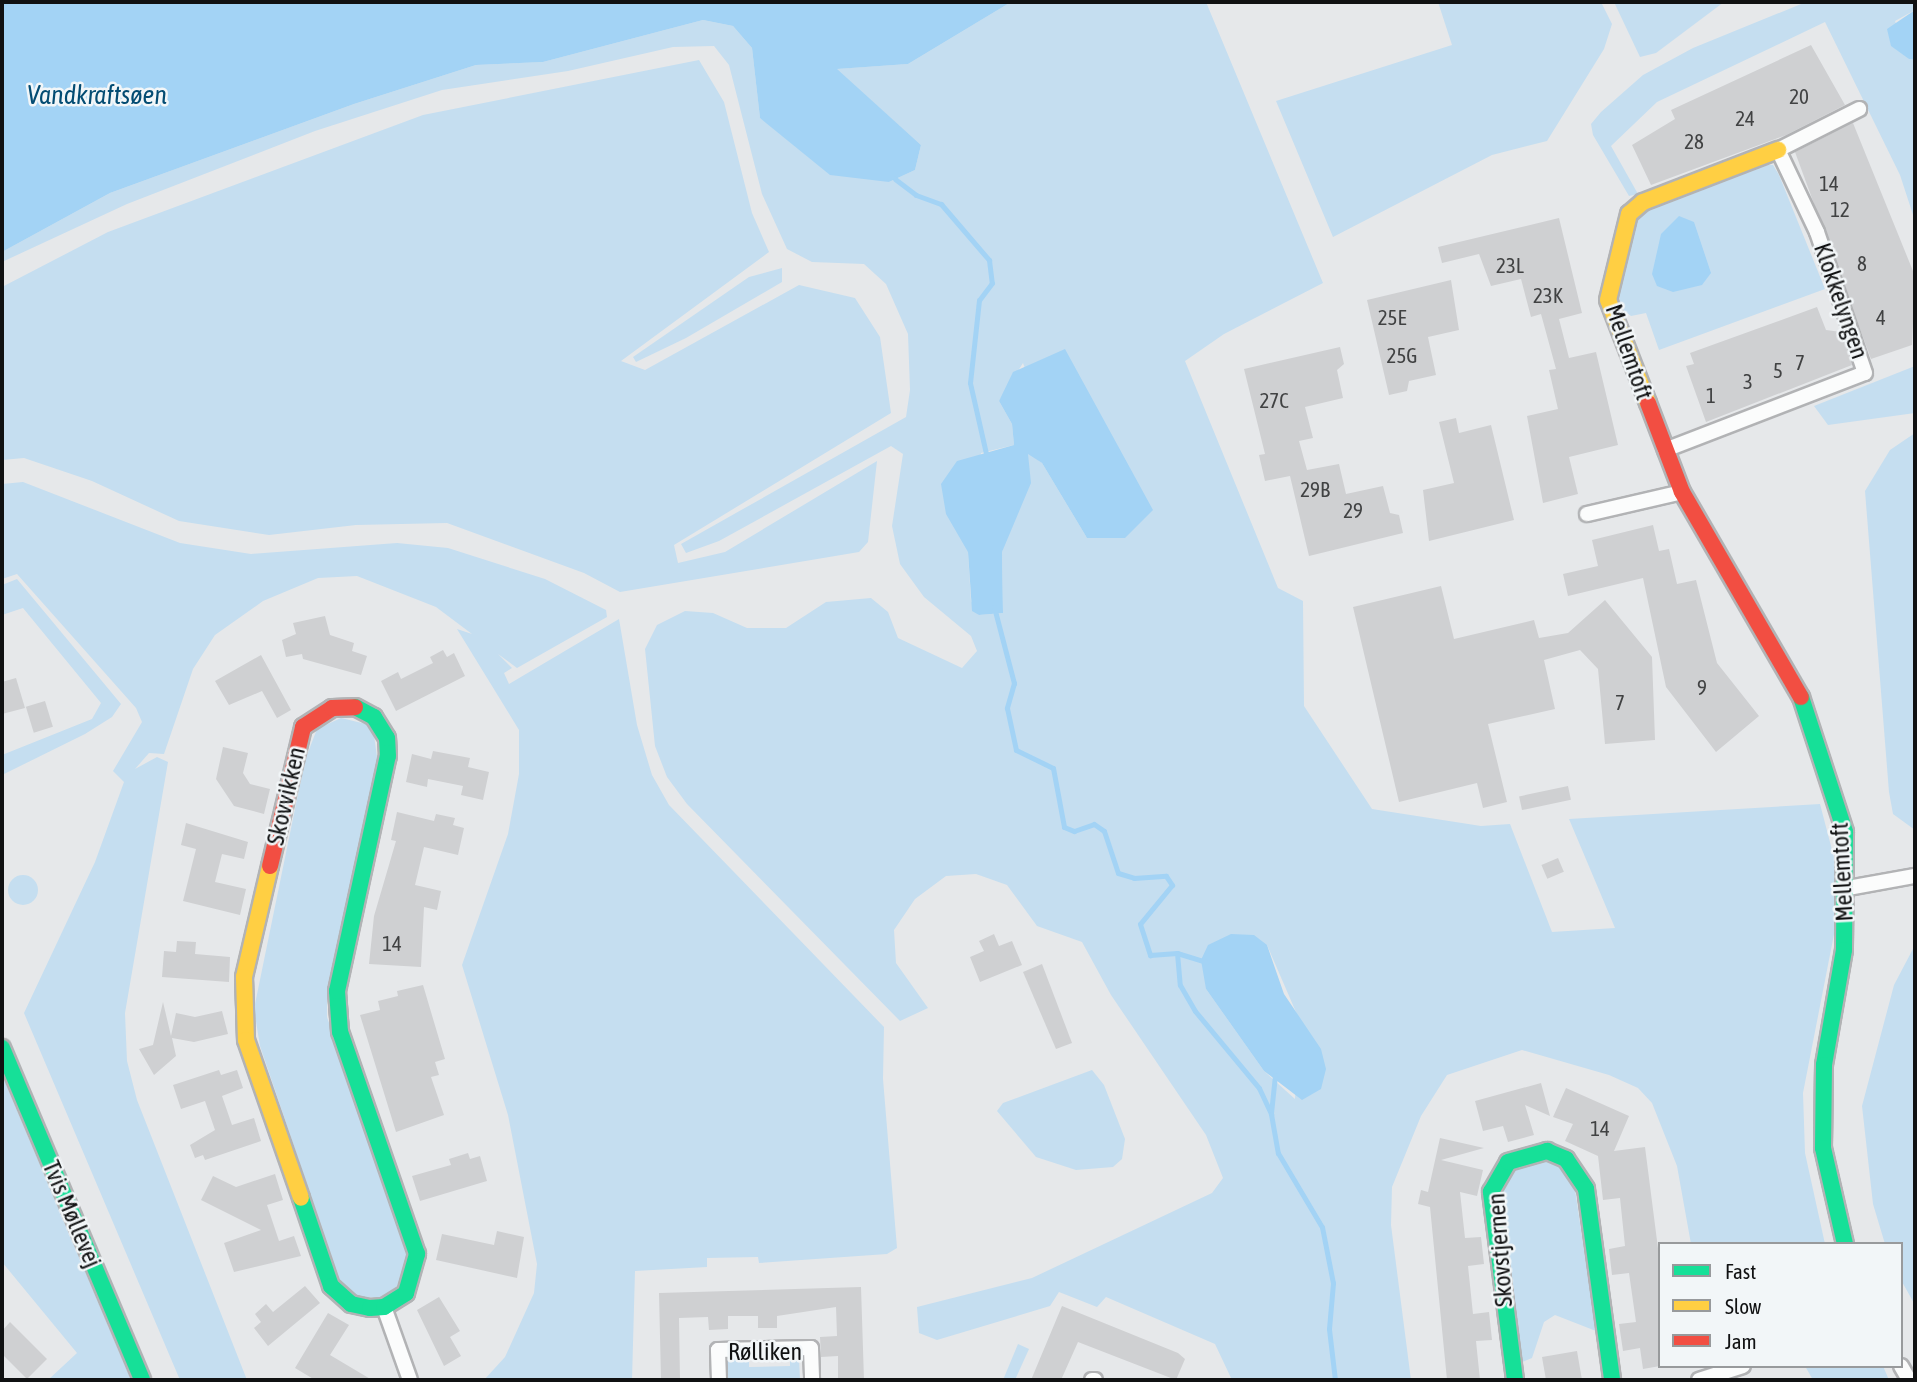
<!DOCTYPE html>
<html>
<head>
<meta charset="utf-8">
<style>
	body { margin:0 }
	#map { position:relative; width:1917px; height:1382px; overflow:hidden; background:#e6e8ea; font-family:"Asap Condensed",sans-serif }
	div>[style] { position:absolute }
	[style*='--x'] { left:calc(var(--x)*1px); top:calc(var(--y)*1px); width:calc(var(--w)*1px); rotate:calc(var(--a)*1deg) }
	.green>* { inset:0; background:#c5def0 }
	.round { border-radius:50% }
	.water>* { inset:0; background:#a3d3f5 }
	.stream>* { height:5px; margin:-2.5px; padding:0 2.5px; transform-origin:2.5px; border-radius:2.5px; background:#a3d3f5 }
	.building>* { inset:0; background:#cfd0d2; transform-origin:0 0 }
	.roads { filter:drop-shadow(2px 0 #b2b3b5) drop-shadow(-2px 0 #b2b3b5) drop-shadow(0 2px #b2b3b5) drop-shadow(0 -2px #b2b3b5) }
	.street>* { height:14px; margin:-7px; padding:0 7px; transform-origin:7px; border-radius:7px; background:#fbfcfc }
	.fast>* { height:16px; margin:-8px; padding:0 8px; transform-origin:8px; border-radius:8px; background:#16e098 }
	.slow>* { height:16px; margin:-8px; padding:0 8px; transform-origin:8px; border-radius:8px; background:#ffcf43 }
	.jam>* { height:16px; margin:-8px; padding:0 8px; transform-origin:8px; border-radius:8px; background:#f24e42 }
	span { translate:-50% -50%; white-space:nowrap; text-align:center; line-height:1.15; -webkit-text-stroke:5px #f2f6f8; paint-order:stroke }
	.number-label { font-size:21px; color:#414243 }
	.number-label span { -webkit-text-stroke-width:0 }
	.street-label { font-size:24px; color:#101112 }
	.water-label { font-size:26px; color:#034c73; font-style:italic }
	.frame { position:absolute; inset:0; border:4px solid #101112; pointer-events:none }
	.legend { position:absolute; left:1658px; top:1242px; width:245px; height:126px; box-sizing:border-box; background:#f2f6f8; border:2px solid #989a9c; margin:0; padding:9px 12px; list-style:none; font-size:21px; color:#101112 }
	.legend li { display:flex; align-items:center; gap:14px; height:35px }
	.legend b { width:35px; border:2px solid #989a9c }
</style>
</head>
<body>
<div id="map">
	<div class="green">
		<div style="clip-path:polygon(evenodd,1011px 2px,1206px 2px,1323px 283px,1224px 334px,1185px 361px,1278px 588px,1303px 601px,1304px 706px,1372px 809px,1481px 826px,1510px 824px,1552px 932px,1615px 928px,1569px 819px,1820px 804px,1836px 865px,1836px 924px,1803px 1093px,1805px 1153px,1825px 1244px,1691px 1244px,1677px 1166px,1652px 1103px,1638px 1088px,1609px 1075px,1522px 1050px,1447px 1075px,1421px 1116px,1392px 1187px,1391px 1225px,1411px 1380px,1232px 1380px,1215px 1344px,1106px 1297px,1097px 1307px,1059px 1292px,1050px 1306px,937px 1340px,919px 1333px,917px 1307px,1032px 1278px,1212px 1193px,1223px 1178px,1206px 1135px,1111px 995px,1082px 942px,1037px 926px,1007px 885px,976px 874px,946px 876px,915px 899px,894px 930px,896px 963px,928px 1008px,900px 1021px,687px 804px,667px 777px,655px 746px,645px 649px,657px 625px,685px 611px,713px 613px,747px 628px,786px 628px,826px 602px,871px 598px,888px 612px,898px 638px,962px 668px,977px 651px,971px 636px,924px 597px,900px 564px,892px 526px,903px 454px,891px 446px,719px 541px,686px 553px,681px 544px,906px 417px,910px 390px,908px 334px,886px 284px,864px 264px,812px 262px,787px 249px,762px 194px,729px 65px,714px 46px,673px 47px,568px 71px,442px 90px,315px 131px,127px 204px,2px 262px,2px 252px,110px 193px,354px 104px,476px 65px,543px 62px,703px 20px,733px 26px,752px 48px,760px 118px,889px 182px,915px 170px,921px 145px,836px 69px,908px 64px,1011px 2px,1023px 363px,1087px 538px,1042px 463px,1028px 453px,1002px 552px,1003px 613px,979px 615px,971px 601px,968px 552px,981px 453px,1014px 445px,1012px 424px,999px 401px,1023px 363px,1011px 2px,1267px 945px,1299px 1019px,1295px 1099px,1264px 1071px,1206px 989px,1267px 945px)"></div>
		<div style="clip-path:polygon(1438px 2px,1601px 2px,1612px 24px,1604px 49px,1547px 141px,1492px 155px,1333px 237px,1276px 101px,1452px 45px)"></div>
		<div style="clip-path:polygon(1614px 2px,1724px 2px,1656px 53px,1640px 57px)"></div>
		<div style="clip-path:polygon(1806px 2px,1915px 2px,1915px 10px,1895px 21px,1909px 59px,1915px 60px,1915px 221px,1900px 175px,1825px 22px,1657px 102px,1611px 146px,1638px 194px,1629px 196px,1593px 135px,1591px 124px,1601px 112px,1643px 75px,1693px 48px)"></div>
		<div style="clip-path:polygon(699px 60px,724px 102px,752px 213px,769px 252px,621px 361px,645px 370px,799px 285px,855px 298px,880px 337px,891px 413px,674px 545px,678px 563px,725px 552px,877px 461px,868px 542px,859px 552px,620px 592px,584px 573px,447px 523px,356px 525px,269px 535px,179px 521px,92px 481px,24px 458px,2px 460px,2px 287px,108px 232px,423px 115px)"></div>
		<div style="clip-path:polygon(1762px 165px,1773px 165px,1779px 175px,1825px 289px,1659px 350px,1646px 313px,1631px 316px,1620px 308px,1615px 291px,1638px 212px)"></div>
		<div style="clip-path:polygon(782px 268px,782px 282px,686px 338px,636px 362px,633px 357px,749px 277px)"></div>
		<div style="clip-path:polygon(1915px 366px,1915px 413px,1828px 425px,1814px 406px)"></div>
		<div style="clip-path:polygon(1915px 433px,1915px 830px,1893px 814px,1889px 792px,1865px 491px,1890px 450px)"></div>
		<div style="clip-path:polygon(23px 482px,180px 543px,251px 554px,397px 543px,448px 548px,545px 579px,606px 610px,607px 617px,517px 668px,498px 654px,512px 668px,504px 673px,509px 684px,619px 619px,637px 725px,652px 775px,669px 805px,884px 1027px,883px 1079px,897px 1248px,887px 1254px,759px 1263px,758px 1257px,707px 1258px,707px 1267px,635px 1271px,632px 1380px,484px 1380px,505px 1357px,534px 1293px,537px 1264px,508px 1115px,462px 965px,508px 834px,519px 774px,519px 730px,457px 629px,472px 634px,436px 607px,357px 576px,318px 578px,263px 601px,215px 635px,193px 669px,164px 754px,149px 753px,135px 769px,157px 757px,168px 762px,125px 1013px,127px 1061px,137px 1100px,247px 1380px,180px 1380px,24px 1013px,95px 862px,124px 782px,113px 771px,142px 722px,136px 708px,17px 574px,2px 579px,2px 484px)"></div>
		<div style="clip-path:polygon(17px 579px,121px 704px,112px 717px,85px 734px,2px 775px,2px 755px,92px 719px,101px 703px,23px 608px,2px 615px,2px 585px)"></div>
		<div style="clip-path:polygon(341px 718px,366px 724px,374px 735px,378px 764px,327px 991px,327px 1017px,407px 1253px,405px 1278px,386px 1297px,358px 1298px,339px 1279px,260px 1046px,254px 1009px,305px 760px,317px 729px)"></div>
		<div class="round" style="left:8px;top:875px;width:30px;height:30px"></div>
		<div style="clip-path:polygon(1915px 945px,1915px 1305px,1901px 1280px,1901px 1244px,1885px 1244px,1873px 1204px,1862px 1106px,1894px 985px)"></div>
		<div style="clip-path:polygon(1092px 1070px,1104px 1085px,1125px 1139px,1122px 1159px,1113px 1167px,1076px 1170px,1036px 1157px,997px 1111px,1003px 1103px)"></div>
		<div style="clip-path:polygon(2px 1075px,131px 1380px,48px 1380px,77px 1353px,2px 1262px)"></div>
		<div style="clip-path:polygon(1548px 1161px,1567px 1171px,1574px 1183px,1596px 1331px,1555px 1315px,1544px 1322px,1532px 1358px,1520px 1363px,1500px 1193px,1518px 1164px)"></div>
		<div style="clip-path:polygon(1018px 1344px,1029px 1349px,1015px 1380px,1003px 1380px)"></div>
		<div style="clip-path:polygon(790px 1352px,799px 1359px,800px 1380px,723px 1380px,724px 1357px,730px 1353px,749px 1353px,749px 1367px,790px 1366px)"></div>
		<div style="clip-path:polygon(1805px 1366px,1883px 1366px,1889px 1380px,1813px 1380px)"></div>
	</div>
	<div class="water">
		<div style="clip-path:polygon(2px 2px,1011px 2px,908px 64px,837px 69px,921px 145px,915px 170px,889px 182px,830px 175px,760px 118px,752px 48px,733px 26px,703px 20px,543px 62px,476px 65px,354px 104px,110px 193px,2px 252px)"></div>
		<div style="clip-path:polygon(1915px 10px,1915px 60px,1909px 59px,1891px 46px,1887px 29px)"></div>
		<div style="clip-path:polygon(1679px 216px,1694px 222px,1711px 273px,1702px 285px,1673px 292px,1657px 286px,1652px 274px,1661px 234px)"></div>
		<div style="clip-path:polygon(1065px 349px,1153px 510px,1125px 538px,1087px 538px,1042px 463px,1028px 454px,1031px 483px,1002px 552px,1003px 613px,979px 615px,972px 611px,968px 552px,946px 514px,941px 484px,957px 461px,1014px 445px,1012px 424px,999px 401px,1013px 372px)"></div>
		<div style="clip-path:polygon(1231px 934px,1254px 935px,1267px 945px,1284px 994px,1321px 1049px,1326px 1069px,1321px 1089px,1302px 1100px,1264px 1071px,1206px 989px,1201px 960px,1208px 945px)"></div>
	</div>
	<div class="stream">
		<div style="--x:895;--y:179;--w:26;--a:37"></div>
		<div style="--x:916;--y:195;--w:27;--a:20"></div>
		<div style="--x:941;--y:204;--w:74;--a:49.4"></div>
		<div style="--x:989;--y:260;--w:23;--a:83"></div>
		<div style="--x:992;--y:283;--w:21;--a:127"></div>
		<div style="--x:979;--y:300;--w:83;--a:96.2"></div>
		<div style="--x:970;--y:383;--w:77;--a:77.2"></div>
		<div style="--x:994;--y:607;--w:79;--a:75.3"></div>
		<div style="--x:1014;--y:683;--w:26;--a:106"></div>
		<div style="--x:1007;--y:708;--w:43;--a:77.9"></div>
		<div style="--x:1016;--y:750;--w:41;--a:25.9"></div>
		<div style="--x:1053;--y:768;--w:60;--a:79.4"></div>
		<div style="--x:1064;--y:827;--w:11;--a:22"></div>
		<div style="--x:1074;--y:831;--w:21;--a:-19"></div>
		<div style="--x:1094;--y:824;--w:12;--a:35"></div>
		<div style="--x:1104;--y:831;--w:44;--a:71.6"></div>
		<div style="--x:1118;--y:873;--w:17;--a:17"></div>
		<div style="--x:1134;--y:878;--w:32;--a:-4"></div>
		<div style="--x:1166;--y:876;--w:11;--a:56"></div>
		<div style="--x:1172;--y:885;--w:50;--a:129.4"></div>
		<div style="--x:1140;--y:924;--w:33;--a:72"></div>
		<div style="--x:1150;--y:955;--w:27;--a:-4"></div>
		<div style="--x:1177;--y:953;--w:31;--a:17"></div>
		<div style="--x:1177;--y:953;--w:32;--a:85"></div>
		<div style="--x:1180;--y:985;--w:30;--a:60"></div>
		<div style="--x:1195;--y:1011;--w:100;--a:50.3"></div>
		<div style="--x:1259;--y:1088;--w:29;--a:65"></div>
		<div style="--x:1275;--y:1075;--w:39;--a:96"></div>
		<div style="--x:1271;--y:1114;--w:40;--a:80"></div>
		<div style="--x:1278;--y:1153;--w:86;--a:59.3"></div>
		<div style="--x:1322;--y:1227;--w:57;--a:78.9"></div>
		<div style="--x:1333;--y:1283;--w:46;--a:95"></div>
		<div style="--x:1329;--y:1329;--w:51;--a:83.3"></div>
	</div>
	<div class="building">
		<div style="clip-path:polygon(1811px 45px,1845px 105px,1786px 135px,1651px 185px,1632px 145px,1675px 119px,1671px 110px)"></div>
		<div style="clip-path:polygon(1853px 123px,1915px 276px,1912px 345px,1871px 359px,1795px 152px)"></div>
		<div style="clip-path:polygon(1559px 218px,1582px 313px,1559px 319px,1569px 358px,1596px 352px,1618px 445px,1569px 457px,1578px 494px,1543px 503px,1527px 416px,1558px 409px,1549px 370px,1556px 369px,1541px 314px,1531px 317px,1521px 279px,1491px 286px,1479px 254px,1442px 263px,1438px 247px)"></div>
		<div style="clip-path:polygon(1451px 280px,1459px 330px,1428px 337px,1436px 375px,1409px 381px,1407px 391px,1389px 395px,1367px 300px)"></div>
		<div style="clip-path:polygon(1817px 307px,1826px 330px,1841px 332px,1852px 365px,1706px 422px,1686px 366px,1694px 364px,1690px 353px)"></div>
		<div style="clip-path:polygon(1340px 347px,1344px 364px,1337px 370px,1343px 398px,1305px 407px,1313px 438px,1299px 441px,1307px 470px,1339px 464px,1346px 494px,1383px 486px,1390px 513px,1399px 515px,1403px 533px,1309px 556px,1290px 476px,1265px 481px,1259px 455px,1265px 454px,1244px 369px)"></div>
		<div style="clip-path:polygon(1456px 418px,1459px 433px,1491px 425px,1514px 520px,1429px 541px,1423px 490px,1454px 483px,1439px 422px)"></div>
		<div style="clip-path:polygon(1653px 525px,1659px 551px,1669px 549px,1677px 584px,1696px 580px,1717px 663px,1759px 716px,1716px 752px,1666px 687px,1643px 578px,1568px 596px,1563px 574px,1598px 566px,1592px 540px)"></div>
		<div style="clip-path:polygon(1441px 586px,1454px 639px,1534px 620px,1539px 638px,1568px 633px,1605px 600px,1652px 657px,1655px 740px,1605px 744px,1598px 669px,1580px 650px,1544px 660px,1555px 709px,1488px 724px,1507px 802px,1483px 808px,1477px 783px,1399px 802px,1353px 607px)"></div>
		<div style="clip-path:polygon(325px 616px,330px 635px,354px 643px,352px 651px,367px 656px,361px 675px,303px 659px,302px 654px,286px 657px,282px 640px,296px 634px,293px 623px)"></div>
		<div style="clip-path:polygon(443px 650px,447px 657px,454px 653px,465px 676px,396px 711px,381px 681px,398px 672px,401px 679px,433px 663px,430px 657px)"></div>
		<div style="clip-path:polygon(261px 655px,291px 710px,277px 718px,262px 691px,229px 705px,215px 681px)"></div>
		<div style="clip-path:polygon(16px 678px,25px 708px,2px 714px,2px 682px)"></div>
		<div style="left:45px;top:701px;width:27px;height:20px;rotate:73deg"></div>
		<div style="clip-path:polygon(223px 747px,248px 753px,243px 773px,250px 784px,270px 789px,264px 814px,234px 806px,216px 779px)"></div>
		<div style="clip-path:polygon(433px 751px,470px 758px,468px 767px,489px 772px,483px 800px,461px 795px,463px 786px,428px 779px,427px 787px,406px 782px,412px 754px,431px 759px)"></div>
		<div style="left:1568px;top:786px;width:14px;height:50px;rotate:78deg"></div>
		<div style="clip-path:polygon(397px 812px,434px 821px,436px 814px,455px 818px,453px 825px,464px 828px,458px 855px,424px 847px,415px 885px,441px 891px,437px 910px,424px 907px,421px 967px,369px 964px,374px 916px,396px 841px,391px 840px)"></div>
		<div style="clip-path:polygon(186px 823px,248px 842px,244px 859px,222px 854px,215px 882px,246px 889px,240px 915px,183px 901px,196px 849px,181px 845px)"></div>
		<div style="left:1558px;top:858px;width:15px;height:18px;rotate:67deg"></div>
		<div style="clip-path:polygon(994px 934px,999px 946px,1012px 941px,1022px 965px,980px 982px,970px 957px,984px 951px,979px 941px)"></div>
		<div style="clip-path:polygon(177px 941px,196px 942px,195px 954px,230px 957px,229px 982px,162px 977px,164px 951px,176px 952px)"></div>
		<div style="clip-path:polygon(1042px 964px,1072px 1043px,1056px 1049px,1023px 972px)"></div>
		<div style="clip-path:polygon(423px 985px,445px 1059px,435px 1062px,439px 1075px,431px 1077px,444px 1115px,396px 1132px,360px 1015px,380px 1010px,378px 1001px,398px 996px,397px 991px)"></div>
		<div style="clip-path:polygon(163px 1002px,171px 1036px,176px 1013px,195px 1017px,222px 1011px,228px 1034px,194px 1042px,172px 1038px,176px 1056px,154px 1075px,139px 1049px,153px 1045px)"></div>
		<div style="clip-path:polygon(219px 1070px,221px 1075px,237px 1070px,243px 1088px,222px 1096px,232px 1125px,254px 1118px,261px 1141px,205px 1160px,203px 1155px,195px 1158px,190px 1145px,215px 1130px,205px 1101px,181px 1109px,173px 1085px)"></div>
		<div style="clip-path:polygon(1541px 1083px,1550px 1116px,1525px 1105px,1534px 1135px,1508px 1142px,1503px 1126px,1483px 1131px,1475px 1101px)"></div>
		<div style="clip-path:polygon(1566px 1088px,1629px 1116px,1614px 1151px,1645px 1147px,1660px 1264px,1660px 1366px,1643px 1369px,1640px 1348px,1623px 1351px,1619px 1324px,1636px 1322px,1629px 1273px,1612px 1275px,1609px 1249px,1625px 1246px,1620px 1198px,1603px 1200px,1598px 1156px,1565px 1141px,1573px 1124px,1553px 1117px)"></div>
		<div style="clip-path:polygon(1440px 1138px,1484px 1148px,1441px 1160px,1483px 1170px,1477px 1196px,1460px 1192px,1465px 1238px,1481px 1237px,1484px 1264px,1468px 1266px,1473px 1314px,1489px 1312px,1492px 1340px,1476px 1341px,1480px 1380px,1447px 1380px,1430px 1207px,1418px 1204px,1421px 1190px,1428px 1192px)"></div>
		<div style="clip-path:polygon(468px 1153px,470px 1159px,480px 1156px,487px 1181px,420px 1201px,412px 1176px,451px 1165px,449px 1159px)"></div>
		<div style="clip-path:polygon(275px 1174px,283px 1200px,267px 1205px,279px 1241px,294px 1236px,301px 1256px,234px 1272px,224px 1243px,261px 1230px,201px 1200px,213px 1176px,236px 1187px)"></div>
		<div style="clip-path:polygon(497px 1231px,524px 1237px,517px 1278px,436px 1260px,442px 1234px,494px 1245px)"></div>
		<div style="clip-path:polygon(305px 1286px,320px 1303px,268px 1346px,254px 1328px,261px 1322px,255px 1314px,266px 1304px,273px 1312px)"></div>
		<div style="clip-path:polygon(861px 1287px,864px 1380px,838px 1380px,838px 1356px,821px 1357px,820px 1337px,837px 1336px,836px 1307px,777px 1316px,777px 1328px,758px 1328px,758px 1316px,728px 1316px,728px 1329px,709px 1330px,708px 1317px,679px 1318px,680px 1380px,661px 1380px,659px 1293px)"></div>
		<div style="clip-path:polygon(439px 1297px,460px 1331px,450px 1337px,461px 1356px,444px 1366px,417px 1310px)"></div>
		<div style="clip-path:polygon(1062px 1306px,1178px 1353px,1185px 1359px,1176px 1380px,1078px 1342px,1061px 1380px,1031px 1380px)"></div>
		<div style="clip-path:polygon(328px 1313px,349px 1325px,330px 1355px,372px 1380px,315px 1380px,295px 1368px)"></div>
		<div style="clip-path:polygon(10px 1322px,47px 1359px,27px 1379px,2px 1354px,2px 1331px)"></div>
		<div style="clip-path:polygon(1577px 1351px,1582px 1380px,1546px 1380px,1542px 1357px)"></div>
	</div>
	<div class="roads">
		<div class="street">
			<div style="--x:1665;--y:450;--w:214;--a:-21.1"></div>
			<div style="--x:1865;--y:373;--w:149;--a:-108.8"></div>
			<div style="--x:1817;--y:232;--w:91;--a:-115.4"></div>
			<div style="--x:1778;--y:150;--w:91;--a:-26.8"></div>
			<div style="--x:1587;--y:514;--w:98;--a:-13"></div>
			<div style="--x:1848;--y:888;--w:68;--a:-10.2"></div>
			<div style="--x:384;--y:1307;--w:77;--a:70.4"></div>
			<div style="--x:1901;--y:1366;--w:16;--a:60"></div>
			<div style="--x:719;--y:1380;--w:30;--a:-92"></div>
			<div style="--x:718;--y:1350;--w:93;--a:-1.2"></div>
			<div style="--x:811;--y:1348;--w:32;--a:88"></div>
			<div style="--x:1092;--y:1380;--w:3;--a:0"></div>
			<div style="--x:1699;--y:1380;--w:46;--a:-17.7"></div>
		</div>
		<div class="fast">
			<div style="--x:1801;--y:697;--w:142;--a:71.9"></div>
			<div style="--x:1845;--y:832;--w:118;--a:90.5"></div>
			<div style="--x:1844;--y:950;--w:117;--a:99.9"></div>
			<div style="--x:1824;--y:1065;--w:83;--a:90.7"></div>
			<div style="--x:1823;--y:1148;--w:98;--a:77.1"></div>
			<div style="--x:2;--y:1048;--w:360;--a:67.1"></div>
			<div style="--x:301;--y:1198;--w:93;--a:71.2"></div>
			<div style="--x:331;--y:1286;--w:27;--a:42"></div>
			<div style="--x:351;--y:1304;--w:19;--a:12"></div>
			<div style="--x:370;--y:1308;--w:14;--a:-4"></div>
			<div style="--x:384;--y:1307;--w:26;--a:-32"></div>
			<div style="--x:406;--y:1293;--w:41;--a:-74.2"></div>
			<div style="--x:417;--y:1254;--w:235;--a:-109.1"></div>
			<div style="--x:340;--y:1032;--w:41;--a:-94.2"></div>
			<div style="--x:337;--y:991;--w:240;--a:-77.8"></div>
			<div style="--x:388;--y:756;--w:18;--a:-93"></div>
			<div style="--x:387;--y:738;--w:25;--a:-122"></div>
			<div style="--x:374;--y:717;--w:21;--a:-152"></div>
			<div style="--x:1515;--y:1380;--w:190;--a:-97.3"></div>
			<div style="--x:1491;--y:1192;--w:34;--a:-60"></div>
			<div style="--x:1508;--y:1162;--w:41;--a:-15.8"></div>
			<div style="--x:1547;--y:1151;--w:21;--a:23"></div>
			<div style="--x:1566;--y:1159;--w:36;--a:56"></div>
			<div style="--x:1586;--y:1189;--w:193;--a:82.2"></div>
		</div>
		<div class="slow">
			<div style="--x:1648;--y:403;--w:110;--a:-111.2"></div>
			<div style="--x:1608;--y:300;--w:89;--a:-76.3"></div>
			<div style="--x:1629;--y:214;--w:18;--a:-41"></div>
			<div style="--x:1643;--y:202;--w:145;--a:-21.1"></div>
			<div style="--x:270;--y:866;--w:114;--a:103.2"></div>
			<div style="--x:244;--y:977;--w:63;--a:88.2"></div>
			<div style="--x:246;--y:1040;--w:167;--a:70.8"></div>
		</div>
		<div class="jam">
			<div style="--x:1648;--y:403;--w:95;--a:69.1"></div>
			<div style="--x:1682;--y:492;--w:237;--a:59.9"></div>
			<div style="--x:270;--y:866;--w:143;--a:-76.6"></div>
			<div style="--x:303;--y:727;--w:35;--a:-33"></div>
			<div style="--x:332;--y:708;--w:23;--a:-2"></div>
		</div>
	</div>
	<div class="number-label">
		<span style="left:1799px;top:96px">20</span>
		<span style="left:1745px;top:118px">24</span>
		<span style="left:1694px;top:141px">28</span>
		<span style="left:1829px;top:183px">14</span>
		<span style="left:1840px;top:209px">12</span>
		<span style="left:1862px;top:263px">8</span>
		<span style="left:1510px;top:265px">23L</span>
		<span style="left:1548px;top:295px">23K</span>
		<span style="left:1392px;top:317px">25E</span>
		<span style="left:1881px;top:317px">4</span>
		<span style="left:1402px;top:355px">25G</span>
		<span style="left:1800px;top:362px">7</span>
		<span style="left:1778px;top:370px">5</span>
		<span style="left:1748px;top:381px">3</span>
		<span style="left:1711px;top:395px">1</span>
		<span style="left:1274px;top:400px">27C</span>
		<span style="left:1315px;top:489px">29B</span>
		<span style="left:1353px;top:510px">29</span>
		<span style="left:1702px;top:687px">9</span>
		<span style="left:1620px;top:702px">7</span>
		<span style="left:392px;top:943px">14</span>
		<span style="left:1600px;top:1128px">14</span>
	</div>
	<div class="street-label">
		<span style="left:1841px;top:301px;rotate:71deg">Klokkelyngen</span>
		<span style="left:1629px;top:352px;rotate:71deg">Mellemtoft</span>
		<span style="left:286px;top:796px;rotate:-77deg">Skovvikken</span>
		<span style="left:1842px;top:872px;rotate:-93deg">Mellemtoft</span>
		<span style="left:72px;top:1214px;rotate:67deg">Tvis Møllevej</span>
		<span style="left:1500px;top:1250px;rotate:-94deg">Skovstjernen</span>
		<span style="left:765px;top:1352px">Rølliken</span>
	</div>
	<div class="water-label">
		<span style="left:97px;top:96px">Vandkraftsøen</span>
	</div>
	<div class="frame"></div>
	<ul class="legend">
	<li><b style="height:9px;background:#16e098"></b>Fast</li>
	<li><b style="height:9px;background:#ffcf43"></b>Slow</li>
	<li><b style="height:9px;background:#f24e42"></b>Jam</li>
	</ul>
</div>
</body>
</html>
